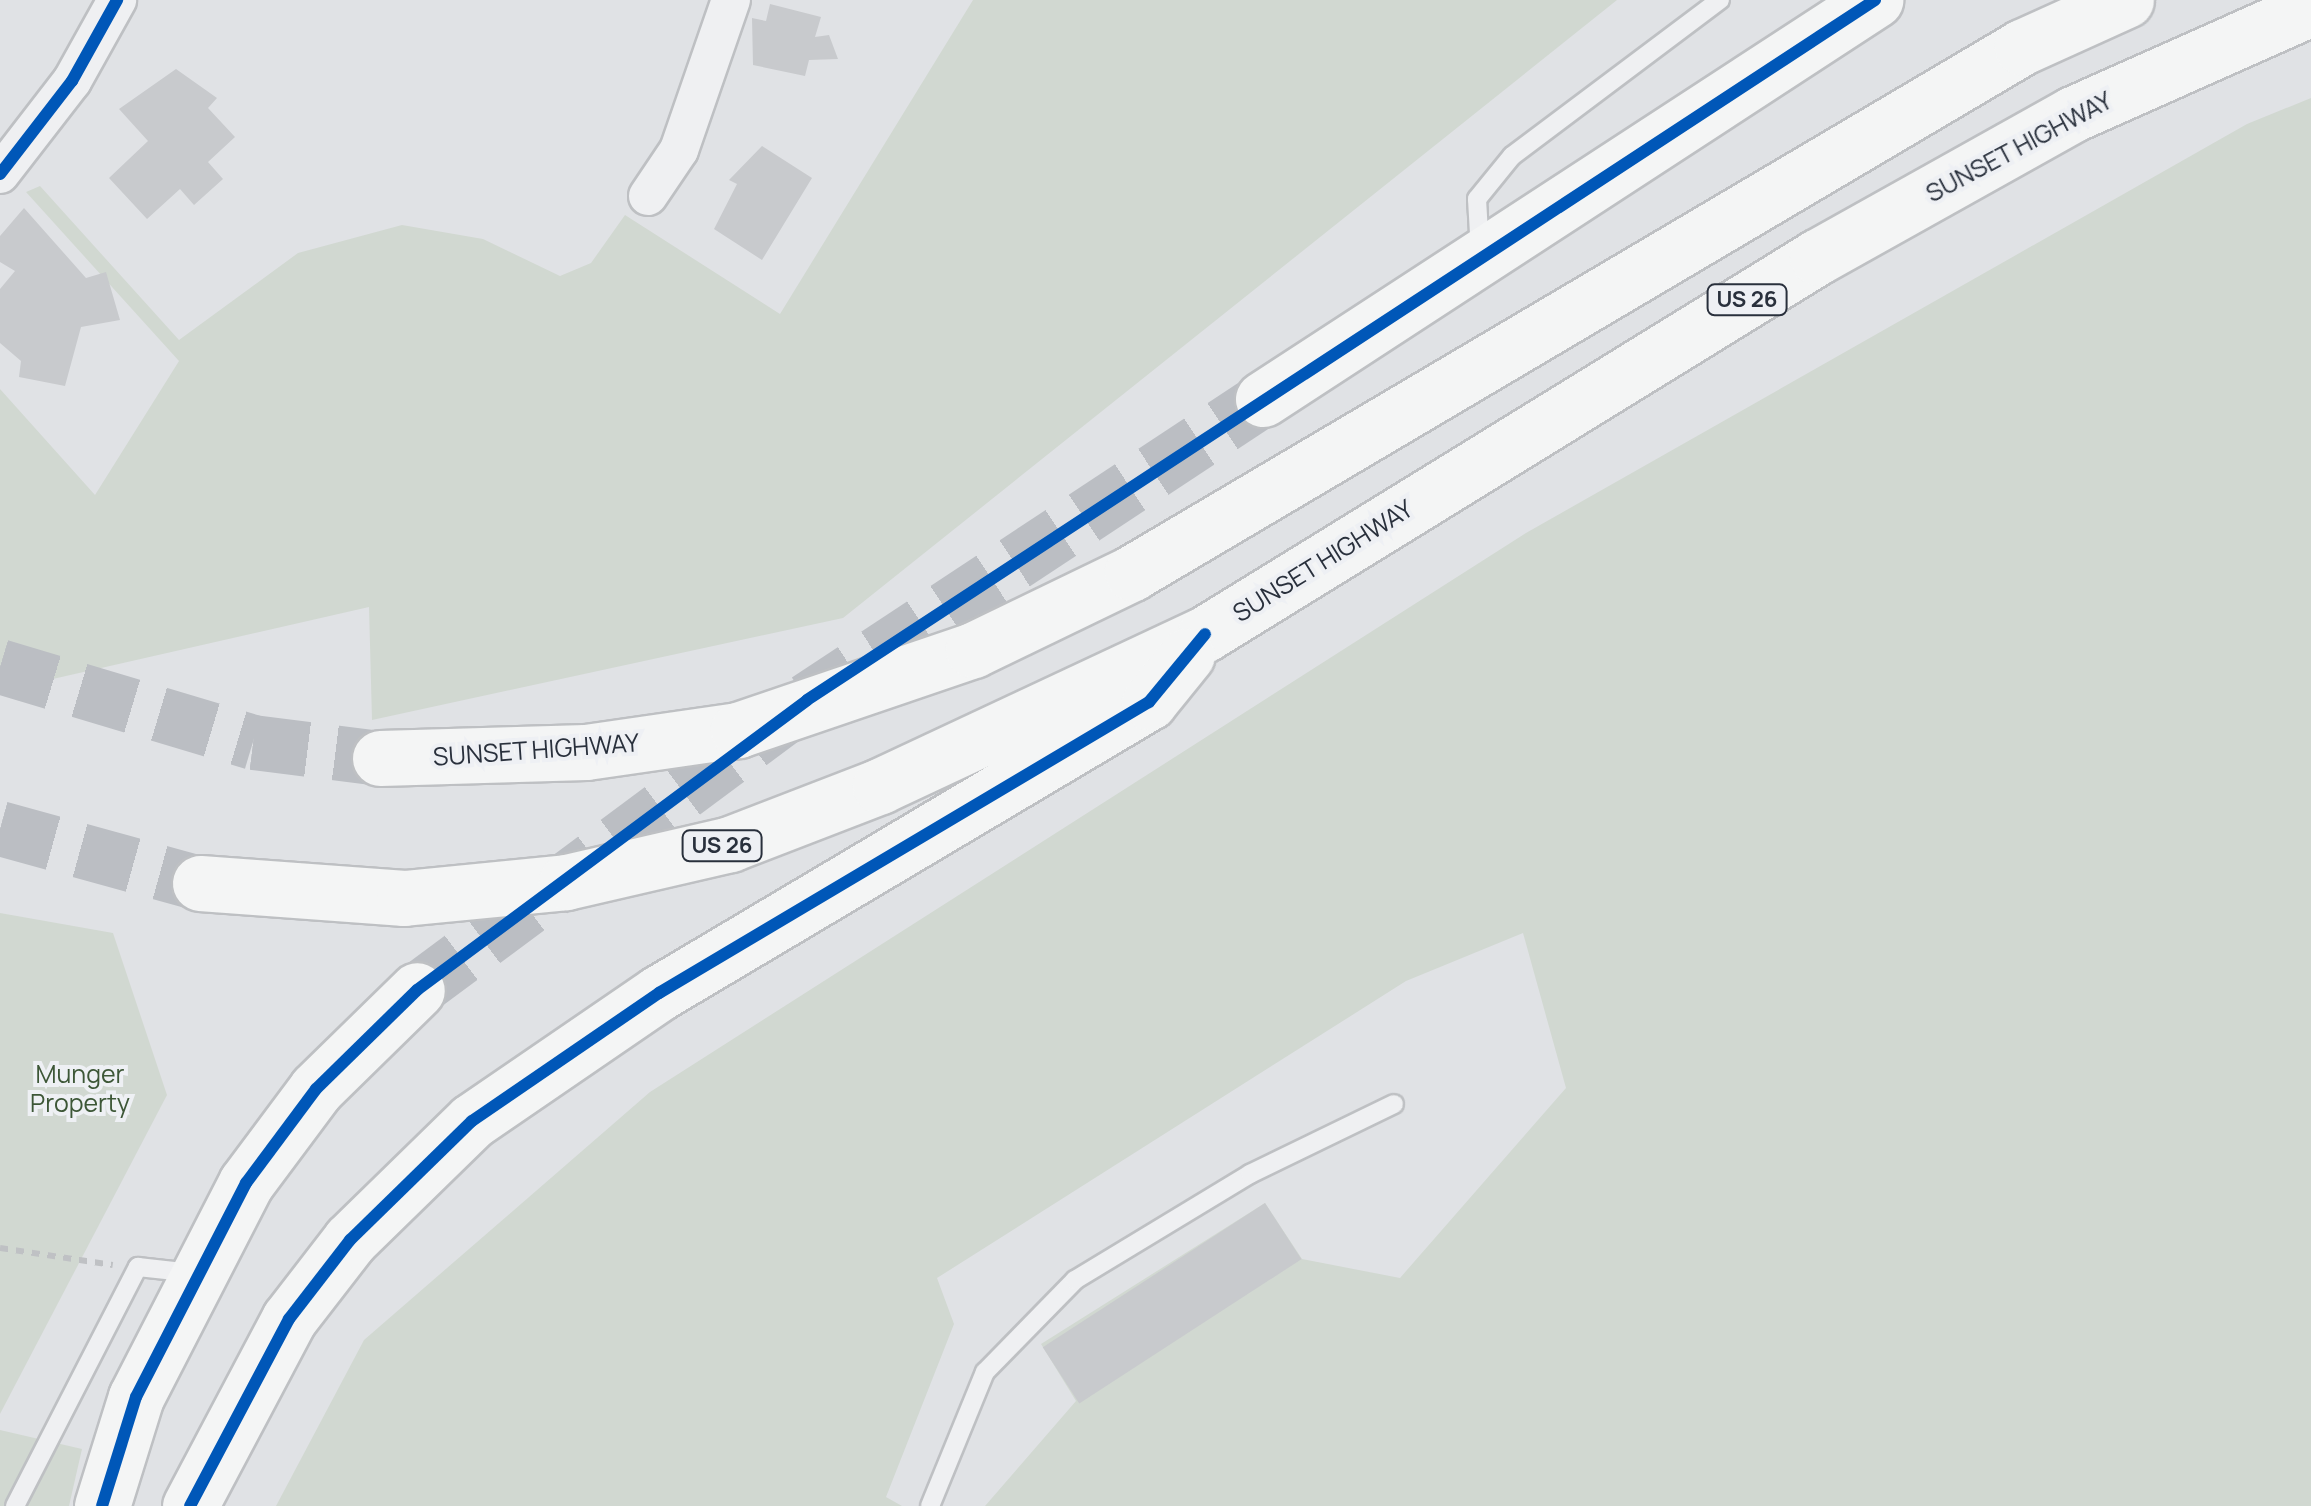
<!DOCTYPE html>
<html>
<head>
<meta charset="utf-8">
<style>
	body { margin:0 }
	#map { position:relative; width:2311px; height:1506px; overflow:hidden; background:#e0e2e5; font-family:Manrope,sans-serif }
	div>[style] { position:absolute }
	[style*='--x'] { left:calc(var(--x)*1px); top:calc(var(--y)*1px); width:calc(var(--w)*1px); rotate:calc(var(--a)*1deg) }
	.green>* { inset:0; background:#d1d8d1 }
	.building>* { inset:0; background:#c8cacd; transform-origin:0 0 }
	.highway-tunnel>* { height:55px; margin-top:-27.5px; transform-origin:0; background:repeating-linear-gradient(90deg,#bbbec3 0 55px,transparent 0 83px) }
	.path>* { height:6px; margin-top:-3px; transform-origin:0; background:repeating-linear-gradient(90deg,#bfc1c4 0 8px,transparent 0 16px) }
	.roads { filter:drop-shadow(2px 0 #bec0c3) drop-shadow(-2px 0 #bec0c3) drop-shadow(0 2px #bec0c3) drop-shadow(0 -2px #bec0c3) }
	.lane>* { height:18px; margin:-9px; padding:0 9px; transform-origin:9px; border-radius:9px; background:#eff0f2 }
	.street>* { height:38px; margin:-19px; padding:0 19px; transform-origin:19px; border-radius:19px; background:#eff0f2 }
	.highway>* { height:55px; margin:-27.5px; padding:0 27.5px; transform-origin:27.5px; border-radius:27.5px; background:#f4f5f5 }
	.cycleway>* { height:12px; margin:-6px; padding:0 6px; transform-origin:6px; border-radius:6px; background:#0057b8 }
	span { translate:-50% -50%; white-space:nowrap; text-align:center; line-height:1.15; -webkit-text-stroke:8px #eef0f4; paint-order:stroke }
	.shield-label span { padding:2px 8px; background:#eef0f4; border:2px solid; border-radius:8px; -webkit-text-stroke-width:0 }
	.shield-label { font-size:22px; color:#29303c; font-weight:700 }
	.street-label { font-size:25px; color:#29303c }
	.park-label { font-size:25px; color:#3d5737 }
</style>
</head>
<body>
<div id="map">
	<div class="green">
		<div style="clip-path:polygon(973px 0,1617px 0,843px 618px,372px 720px,369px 607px,0 691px,0 389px,95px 495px,179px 361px,26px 192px,40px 186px,179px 340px,298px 253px,402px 225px,483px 239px,560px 276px,591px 263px,625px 215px,780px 314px)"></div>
		<div style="clip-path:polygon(2311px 98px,2311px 1506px,985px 1506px,1076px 1401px,1041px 1344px,1265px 1203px,1302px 1259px,1400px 1278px,1566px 1088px,1523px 933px,1406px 981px,937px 1278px,954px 1324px,886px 1497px,902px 1506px,276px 1506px,364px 1340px,650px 1092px,1526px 533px,2247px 124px)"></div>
		<div style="clip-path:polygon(0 913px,113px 933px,167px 1095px,0 1414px)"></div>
		<div style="clip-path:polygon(0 1430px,82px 1449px,69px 1506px,0 1506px)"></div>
	</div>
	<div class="building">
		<div style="clip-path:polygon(770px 4px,821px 17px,815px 37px,829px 35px,838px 59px,809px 60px,805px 76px,753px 65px,752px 18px,766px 21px)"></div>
		<div style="clip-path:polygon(176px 69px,217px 98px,208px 108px,235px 137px,208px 162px,223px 179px,194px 205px,180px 189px,147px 219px,109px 178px,148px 141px,119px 109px)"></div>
		<div style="clip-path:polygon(762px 146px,812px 178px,762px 260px,714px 229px,737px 184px,729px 180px)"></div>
		<div style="clip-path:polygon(24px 208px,86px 278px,106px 272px,120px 320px,81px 327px,65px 386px,19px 377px,21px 361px,0 343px,0 289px,15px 271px,0 262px,0 236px)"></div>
		<div style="left:1265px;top:1203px;width:67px;height:265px;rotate:57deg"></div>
	</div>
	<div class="highway-tunnel">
		<div style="--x:0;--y:666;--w:264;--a:16.7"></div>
		<div style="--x:253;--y:742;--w:128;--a:7.2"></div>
		<div style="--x:0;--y:828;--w:207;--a:15.4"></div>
		<div style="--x:417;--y:990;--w:486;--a:-36.6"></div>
		<div style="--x:807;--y:700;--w:546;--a:-33.43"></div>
	</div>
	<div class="path">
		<div style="--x:0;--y:1248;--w:114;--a:8.6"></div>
	</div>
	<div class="roads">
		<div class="lane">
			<div style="--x:1480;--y:251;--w:52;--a:-93.3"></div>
			<div style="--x:1477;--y:199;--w:55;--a:-50.9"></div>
			<div style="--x:1512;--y:156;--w:260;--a:-36.9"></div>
			<div style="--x:15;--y:1506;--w:269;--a:-62.8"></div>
			<div style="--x:138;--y:1267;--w:54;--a:6.3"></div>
			<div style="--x:930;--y:1506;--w:145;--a:-67.7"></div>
			<div style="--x:985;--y:1372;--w:129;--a:-45.6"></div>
			<div style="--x:1075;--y:1280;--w:205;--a:-31.2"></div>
			<div style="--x:1250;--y:1174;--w:160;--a:-25.9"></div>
		</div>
		<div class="street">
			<div style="--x:0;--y:174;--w:118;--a:-52.3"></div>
			<div style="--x:72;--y:81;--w:93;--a:-60.9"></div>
			<div style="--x:648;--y:196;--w:55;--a:-56"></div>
			<div style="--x:679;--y:150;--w:159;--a:-70.9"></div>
		</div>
		<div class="highway">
			<div style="--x:1263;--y:399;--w:731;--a:-33.1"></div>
			<div style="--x:380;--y:758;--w:206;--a:-1.7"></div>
			<div style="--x:586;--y:752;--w:154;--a:-8.2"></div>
			<div style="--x:738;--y:730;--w:248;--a:-18.8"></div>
			<div style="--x:973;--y:650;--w:177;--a:-25.8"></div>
			<div style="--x:1132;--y:573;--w:1034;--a:-30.58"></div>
			<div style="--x:2022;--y:47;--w:114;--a:-24.3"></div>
			<div style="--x:200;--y:883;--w:205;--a:4.2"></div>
			<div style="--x:404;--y:898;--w:163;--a:-5.6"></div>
			<div style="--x:566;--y:882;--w:168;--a:-13"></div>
			<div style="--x:730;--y:844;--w:161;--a:-21.1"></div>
			<div style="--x:880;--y:786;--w:359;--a:-25.1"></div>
			<div style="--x:1205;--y:634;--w:719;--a:-31.63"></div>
			<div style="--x:1817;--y:257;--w:293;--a:-29.2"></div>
			<div style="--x:2073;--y:114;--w:261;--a:-24"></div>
			<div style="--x:102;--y:1506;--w:114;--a:-72.7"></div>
			<div style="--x:136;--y:1397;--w:241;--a:-62.8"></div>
			<div style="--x:246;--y:1183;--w:117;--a:-53.3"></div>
			<div style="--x:316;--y:1089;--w:141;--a:-44.4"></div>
			<div style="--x:190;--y:1506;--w:212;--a:-62.1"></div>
			<div style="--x:289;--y:1319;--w:100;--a:-52.3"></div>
			<div style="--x:350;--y:1240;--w:170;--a:-44.3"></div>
			<div style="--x:472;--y:1121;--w:227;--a:-34.4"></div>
			<div style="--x:659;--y:993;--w:570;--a:-30.71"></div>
			<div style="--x:1149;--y:702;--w:60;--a:-51"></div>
		</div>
	</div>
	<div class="cycleway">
		<div style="--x:0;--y:174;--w:118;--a:-52.3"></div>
		<div style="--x:72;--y:81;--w:93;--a:-60.9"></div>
		<div style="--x:102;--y:1506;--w:114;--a:-72.7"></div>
		<div style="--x:136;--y:1397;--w:241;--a:-62.8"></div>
		<div style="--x:246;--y:1183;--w:117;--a:-53.3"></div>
		<div style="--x:316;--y:1089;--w:141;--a:-44.4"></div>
		<div style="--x:417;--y:990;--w:486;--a:-36.6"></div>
		<div style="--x:807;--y:700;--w:1277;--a:-33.24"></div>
		<div style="--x:190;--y:1506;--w:212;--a:-62.1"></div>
		<div style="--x:289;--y:1319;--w:100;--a:-52.3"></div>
		<div style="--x:350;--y:1240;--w:170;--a:-44.3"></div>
		<div style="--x:472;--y:1121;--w:227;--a:-34.4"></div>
		<div style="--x:659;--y:993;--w:570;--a:-30.71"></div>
		<div style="--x:1149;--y:702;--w:88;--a:-50.5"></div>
	</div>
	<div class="shield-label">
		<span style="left:1747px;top:300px">US 26</span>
		<span style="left:722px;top:846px">US 26</span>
	</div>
	<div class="street-label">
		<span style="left:2019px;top:147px;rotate:-28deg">SUNSET HIGHWAY</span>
		<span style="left:1323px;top:561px;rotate:-32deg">SUNSET HIGHWAY</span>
		<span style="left:536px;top:750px;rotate:-4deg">SUNSET HIGHWAY</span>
	</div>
	<div class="park-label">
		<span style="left:80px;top:1089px">Munger<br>Property</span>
	</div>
</div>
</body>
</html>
